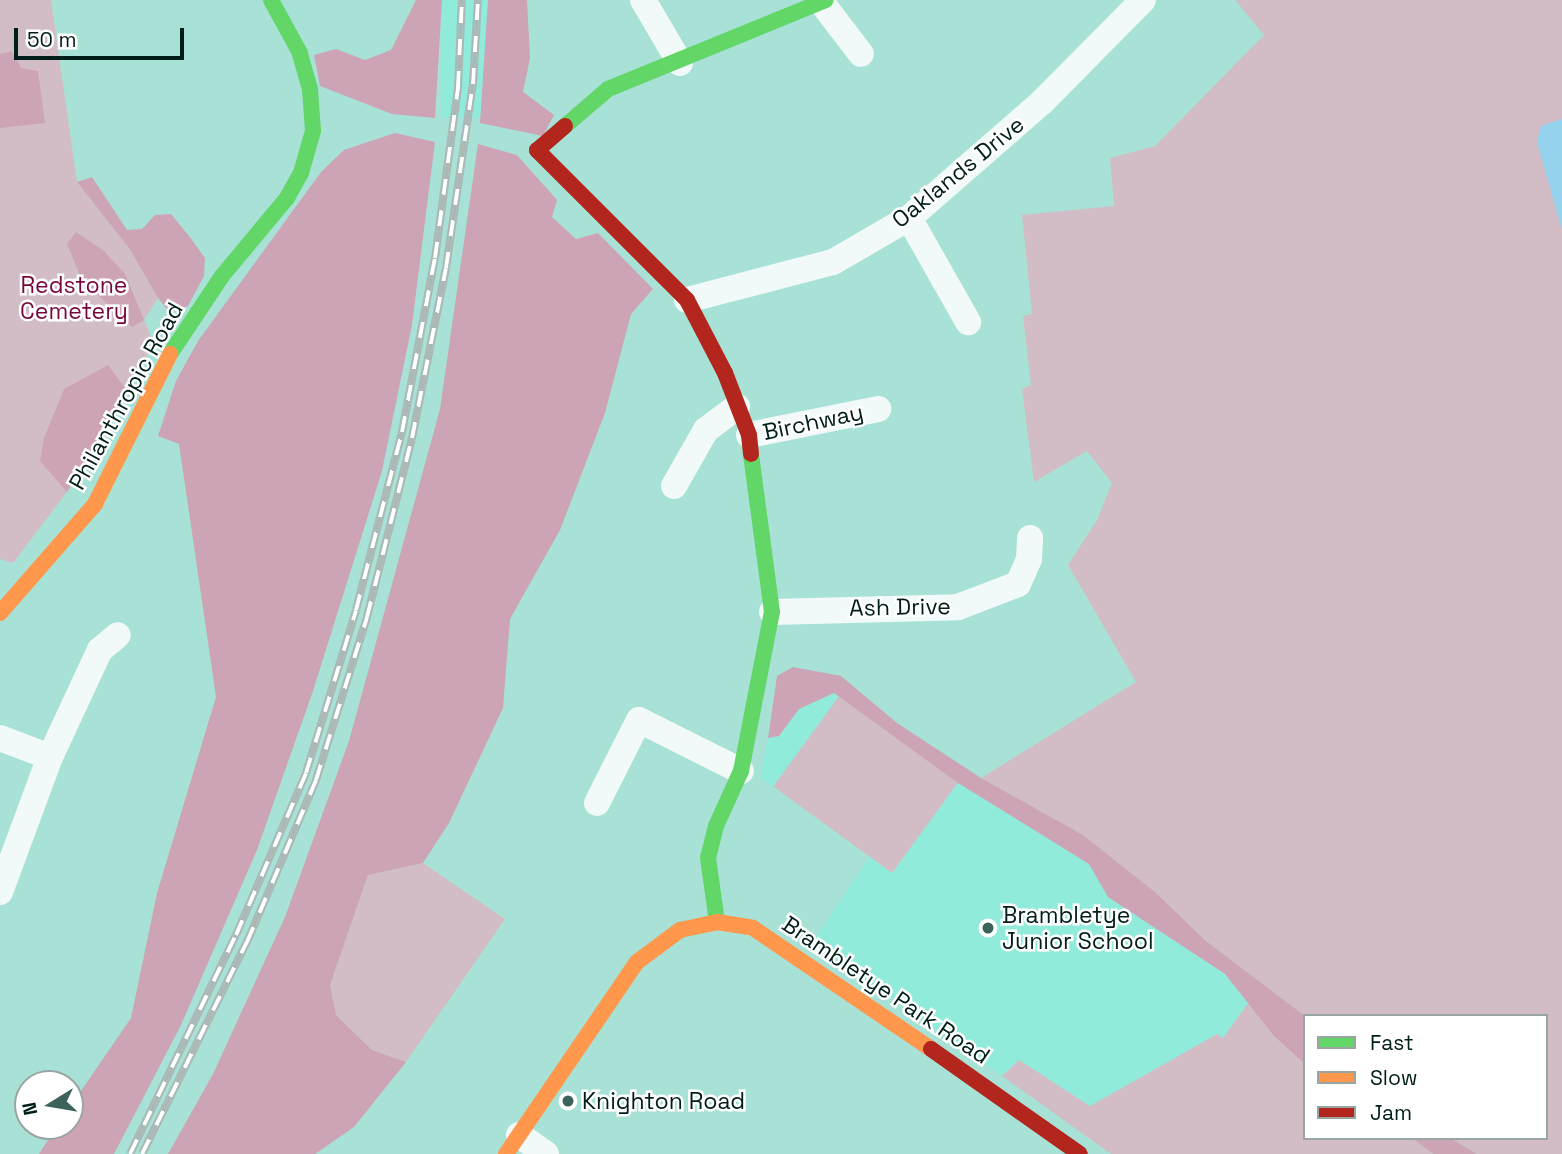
<!DOCTYPE html>
<html>
<head>
<meta charset="utf-8">
<style>
	body { margin:0 }
	#map { position:relative; width:1562px; height:1154px; overflow:hidden; background:#a8e1d6; font-family:"Space Grotesk",sans-serif }
	div>[style] { position:absolute }
	[style*='--x'] { left:calc(var(--x)*1px); top:calc(var(--y)*1px); width:calc(var(--w)*1px); rotate:calc(var(--a)*1deg) }
	.built>* { inset:0; background:#91ebda; transform-origin:0 0 }
	.green>* { inset:0; background:#d2bdc7; transform-origin:0 0 }
	.forest>* { inset:0; background:#cda4b6 }
	.water>* { inset:0; background:#94d2ee }
	.street>* { height:26px; margin:-13px; padding:0 13px; transform-origin:13px; border-radius:13px; background:#f2faf9 }
	.fast>* { height:16px; margin:-8px; padding:0 8px; transform-origin:8px; border-radius:8px; background:#63d668 }
	.slow>* { height:16px; margin:-8px; padding:0 8px; transform-origin:8px; border-radius:8px; background:#ff974d }
	.jam>* { height:16px; margin:-8px; padding:0 8px; transform-origin:8px; border-radius:8px; background:#b3261e }
	.rail>* { height:8px; margin-top:-4px; transform-origin:0; background:repeating-linear-gradient(90deg,#fff 0 16px,#abb8b6 0 32px); box-sizing:border-box; border-block:2px solid #abb8b6 }
	.dots>* { width:19px; height:19px; translate:-50% -50%; box-sizing:border-box; border:4px solid #fff; border-radius:50% }
	span { translate:-50% -50%; white-space:nowrap; text-align:center; line-height:1.15; -webkit-text-stroke:5px #fff; paint-order:stroke }
	.street-label { font-size:23px; color:#001e19 }
	.park-label { font-size:23px; color:#78063e }
	.poi-label { font-size:23px; color:#001e19 }
	.left { translate:0 -50%; text-align:left }
	.legend { position:absolute; left:1303px; top:1014px; width:245px; height:126px; box-sizing:border-box; background:#fff; border:2px solid #99a5a3; margin:0; padding:9px 12px; list-style:none; font-size:21px; color:#001e19 }
	.legend li { display:flex; align-items:center; gap:14px; height:35px }
	.legend b { width:35px; border:2px solid #99a5a3 }
	.north { position:absolute; left:14px; top:1070px; width:70px; height:70px; box-sizing:border-box; background:#fff; border:2px solid #99a5a3; border-radius:50%; rotate:259deg; font-size:19px; font-weight:700; line-height:28px; text-align:center; color:#001e19 }
	.north::after { content:''; display:block; margin:auto; width:24px; height:32px; background:#3b625b; clip-path:polygon(50% 0,100% 100%,50% 72%,0 100%) }
	.scale { position:absolute; left:14px; top:28px; width:170px; height:32px; box-sizing:border-box; border:4px solid #001e19; border-top:0; padding-left:9px; font-size:21px; line-height:24px; white-space:nowrap; color:#001e19; -webkit-text-stroke:5px #fff; paint-order:stroke }
</style>
</head>
<body>
<div id="map">
	<div class="built">
		<div style="left:442px;top:0;width:46px;height:118px"></div>
		<div style="clip-path:polygon(834px 693px,958px 783px,1089px 864px,1108px 897px,1225px 974px,1274px 1036px,1305px 1064px,1305px 1138px,1412px 1138px,1433px 1154px,1111px 1154px,813px 942px,871px 855px,760px 778px,768px 738px,779px 736px,799px 709px)"></div>
	</div>
	<div class="green">
		<div style="clip-path:polygon(0 0,51px 0,77px 182px,129px 248px,158px 298px,144px 320px,151px 337px,150px 350px,134px 382px,67px 492px,13px 563px,0 559px)"></div>
		<div style="clip-path:polygon(1235px 0,1562px 0,1562px 1154px,1477px 1154px,1450px 1138px,1546px 1138px,1546px 1016px,1305px 1016px,1206px 941px,1155px 892px,1083px 835px,981px 778px,1136px 682px,1068px 565px,1097px 520px,1112px 483px,1087px 451px,1034px 482px,1022px 389px,1031px 385px,1023px 316px,1032px 314px,1022px 215px,1114px 206px,1110px 158px,1155px 146px,1264px 35px)"></div>
		<div style="left:839px;top:696px;width:147px;height:112px;rotate:36deg"></div>
		<div style="clip-path:polygon(423px 863px,505px 919px,406px 1062px,372px 1050px,336px 1015px,330px 985px,368px 875px)"></div>
		<div style="clip-path:polygon(1248px 1003px,1305px 1064px,1305px 1138px,1412px 1138px,1433px 1154px,1111px 1154px,1002px 1076px,1019px 1060px,1090px 1106px,1217px 1034px,1223px 1038px)"></div>
	</div>
	<div class="forest">
		<div style="clip-path:polygon(416px 0,442px 0,435px 118px,392px 114px,320px 86px,314px 55px,336px 49px,365px 60px,391px 50px)"></div>
		<div style="clip-path:polygon(488px 0,527px 0,530px 58px,523px 92px,554px 115px,543px 136px,480px 123px)"></div>
		<div style="clip-path:polygon(12px 51px,21px 68px,38px 71px,45px 123px,0 128px,0 54px)"></div>
		<div style="clip-path:polygon(395px 133px,435px 142px,412px 325px,382px 471px,313px 691px,257px 850px,181px 1025px,114px 1154px,39px 1154px,57px 1126px,70px 1126px,70px 1107px,131px 1018px,157px 893px,216px 697px,179px 444px,158px 436px,176px 381px,198px 341px,321px 172px,344px 150px)"></div>
		<div style="clip-path:polygon(478px 144px,517px 155px,557px 200px,552px 217px,576px 239px,598px 233px,653px 289px,631px 314px,605px 413px,560px 530px,510px 619px,503px 708px,449px 823px,423px 863px,368px 875px,330px 985px,336px 1015px,372px 1050px,406px 1062px,354px 1127px,315px 1154px,168px 1154px,213px 1074px,285px 917px,349px 741px,440px 409px)"></div>
		<div style="clip-path:polygon(92px 177px,127px 230px,142px 229px,155px 215px,171px 214px,189px 236px,205px 258px,204px 276px,188px 306px,170px 313px,158px 298px,129px 248px,77px 182px)"></div>
		<div style="clip-path:polygon(76px 232px,104px 251px,125px 274px,144px 320px,132px 327px,82px 280px,67px 244px)"></div>
		<div style="clip-path:polygon(108px 365px,128px 392px,67px 492px,40px 461px,44px 438px,64px 389px)"></div>
		<div style="clip-path:polygon(793px 667px,841px 676px,897px 723px,981px 778px,1083px 835px,1155px 892px,1206px 941px,1305px 1016px,1305px 1064px,1274px 1036px,1225px 974px,1108px 897px,1089px 864px,958px 783px,834px 693px,799px 709px,779px 736px,768px 738px,777px 676px)"></div>
		<div style="clip-path:polygon(1412px 1138px,1450px 1138px,1477px 1154px,1433px 1154px)"></div>
	</div>
	<div class="water">
		<div style="clip-path:polygon(1562px 119px,1562px 230px,1537px 142px,1541px 126px)"></div>
	</div>
	<div class="street">
		<div style="--x:643;--y:0;--w:73;--a:59.6"></div>
		<div style="--x:822;--y:3;--w:64;--a:52.6"></div>
		<div style="--x:909;--y:218;--w:120;--a:60.4"></div>
		<div style="--x:687;--y:300;--w:151;--a:-14.6"></div>
		<div style="--x:833;--y:262;--w:88;--a:-30.1"></div>
		<div style="--x:909;--y:218;--w:178;--a:-41.1"></div>
		<div style="--x:1043;--y:101;--w:142;--a:-45.3"></div>
		<div style="--x:749;--y:435;--w:132;--a:-11.4"></div>
		<div style="--x:674;--y:486;--w:64;--a:-60.3"></div>
		<div style="--x:706;--y:430;--w:39;--a:-37"></div>
		<div style="--x:772;--y:612;--w:186;--a:-1.5"></div>
		<div style="--x:958;--y:607;--w:64;--a:-21"></div>
		<div style="--x:1018;--y:584;--w:27;--a:-66"></div>
		<div style="--x:1029;--y:559;--w:21;--a:-87"></div>
		<div style="--x:0;--y:738;--w:53;--a:20.8"></div>
		<div style="--x:50;--y:757;--w:118;--a:-65"></div>
		<div style="--x:100;--y:650;--w:23;--a:-40"></div>
		<div style="--x:597;--y:803;--w:93;--a:-63.2"></div>
		<div style="--x:639;--y:720;--w:114;--a:26.6"></div>
		<div style="--x:0;--y:892;--w:144;--a:-69.7"></div>
		<div style="--x:519;--y:1135;--w:33;--a:35"></div>
	</div>
	<div class="fast">
		<div style="--x:565;--y:126;--w:57;--a:-40.7"></div>
		<div style="--x:608;--y:89;--w:235;--a:-22.2"></div>
		<div style="--x:170;--y:354;--w:94;--a:-56.3"></div>
		<div style="--x:222;--y:276;--w:102;--a:-50.2"></div>
		<div style="--x:287;--y:198;--w:29;--a:-61"></div>
		<div style="--x:301;--y:173;--w:44;--a:-74.1"></div>
		<div style="--x:313;--y:131;--w:42;--a:-94.1"></div>
		<div style="--x:310;--y:89;--w:37;--a:-106"></div>
		<div style="--x:300;--y:53;--w:60;--a:-118.7"></div>
		<div style="--x:717;--y:922;--w:65;--a:-98"></div>
		<div style="--x:708;--y:858;--w:33;--a:-76"></div>
		<div style="--x:716;--y:826;--w:60;--a:-65.6"></div>
		<div style="--x:741;--y:771;--w:162;--a:-79"></div>
		<div style="--x:772;--y:612;--w:159;--a:-97.6"></div>
	</div>
	<div class="slow">
		<div style="--x:0;--y:613;--w:145;--a:-48.9"></div>
		<div style="--x:95;--y:504;--w:168;--a:-63.4"></div>
		<div style="--x:506;--y:1154;--w:232;--a:-55.7"></div>
		<div style="--x:637;--y:962;--w:54;--a:-36.7"></div>
		<div style="--x:680;--y:930;--w:38;--a:-12"></div>
		<div style="--x:717;--y:922;--w:36;--a:9"></div>
		<div style="--x:753;--y:928;--w:215;--a:34.2"></div>
	</div>
	<div class="jam">
		<div style="--x:565;--y:126;--w:37;--a:139"></div>
		<div style="--x:537;--y:150;--w:212;--a:45"></div>
		<div style="--x:687;--y:300;--w:82;--a:62.5"></div>
		<div style="--x:725;--y:373;--w:66;--a:68.8"></div>
		<div style="--x:749;--y:435;--w:19;--a:84"></div>
		<div style="--x:931;--y:1049;--w:182;--a:35.2"></div>
	</div>
	<div class="rail">
		<div style="--x:130;--y:1154;--w:243;--a:-64.2"></div>
		<div style="--x:236;--y:935;--w:176;--a:-66.6"></div>
		<div style="--x:306;--y:773;--w:170;--a:-72.9"></div>
		<div style="--x:356;--y:610;--w:184;--a:-75.5"></div>
		<div style="--x:402;--y:432;--w:177;--a:-79.3"></div>
		<div style="--x:435;--y:258;--w:173;--a:-82.3"></div>
		<div style="--x:458;--y:87;--w:87;--a:-87.4"></div>
		<div style="--x:142;--y:1154;--w:237;--a:-63.7"></div>
		<div style="--x:247;--y:942;--w:176;--a:-66.9"></div>
		<div style="--x:316;--y:780;--w:171;--a:-72.6"></div>
		<div style="--x:367;--y:617;--w:185;--a:-75.9"></div>
		<div style="--x:412;--y:438;--w:173;--a:-78.7"></div>
		<div style="--x:446;--y:268;--w:186;--a:-81.7"></div>
		<div style="--x:473;--y:84;--w:84;--a:-86.6"></div>
	</div>
	<div class="dots">
		<div style="left:988px;top:928px;background:#3b625b"></div>
		<div style="left:568px;top:1101px;background:#3b625b"></div>
	</div>
	<div class="street-label">
		<span style="left:958px;top:172px;rotate:-39deg">Oaklands Drive</span>
		<span style="left:126px;top:396px;rotate:-61deg">Philanthropic Road</span>
		<span style="left:813px;top:422px;rotate:-12deg">Birchway</span>
		<span style="left:900px;top:607px;rotate:-1deg">Ash Drive</span>
		<span style="left:886px;top:990px;rotate:34deg">Brambletye Park Road</span>
	</div>
	<div class="park-label">
		<span style="left:74px;top:298px">Redstone<br>Cemetery</span>
	</div>
	<div class="poi-label">
		<span class="left" style="left:1002px;top:928px">Brambletye<br>Junior School</span>
		<span class="left" style="left:582px;top:1101px">Knighton Road</span>
	</div>
	<ul class="legend">
	<li><b style="height:9px;background:#63d668"></b>Fast</li>
	<li><b style="height:9px;background:#ff974d"></b>Slow</li>
	<li><b style="height:9px;background:#b3261e"></b>Jam</li>
	</ul>
	<div class="north">N</div>
	<div class="scale">50 m</div>
</div>
</body>
</html>
